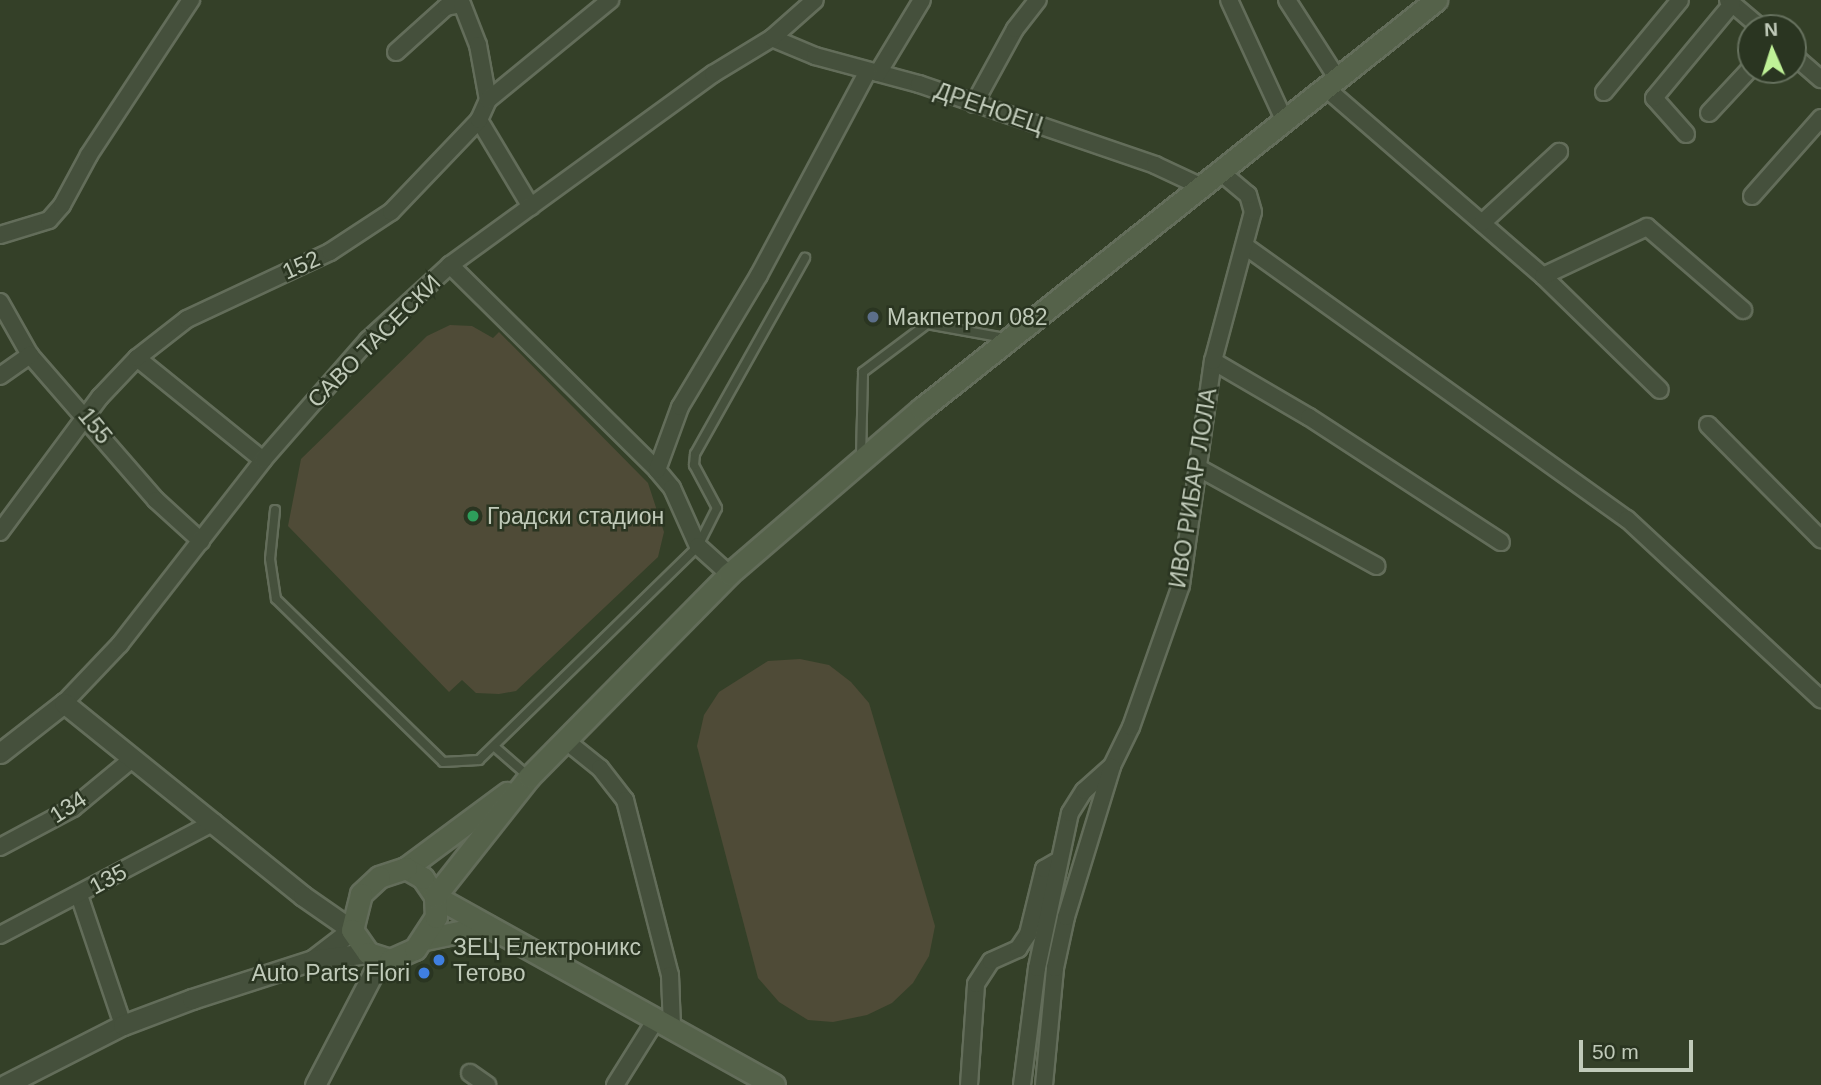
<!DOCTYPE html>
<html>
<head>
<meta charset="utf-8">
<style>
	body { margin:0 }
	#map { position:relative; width:1821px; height:1085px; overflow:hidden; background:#344028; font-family:Helvetica,sans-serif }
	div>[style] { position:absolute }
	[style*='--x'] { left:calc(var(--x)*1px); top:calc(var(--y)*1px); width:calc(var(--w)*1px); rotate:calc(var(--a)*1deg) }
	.green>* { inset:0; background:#4f4b37 }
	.roads { filter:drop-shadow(2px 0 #636d5a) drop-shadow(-2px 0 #636d5a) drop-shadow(0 2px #636d5a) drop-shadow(0 -2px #636d5a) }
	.service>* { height:8px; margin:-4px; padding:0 4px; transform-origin:4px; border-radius:4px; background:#45503c }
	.minor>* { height:16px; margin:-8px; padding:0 8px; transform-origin:8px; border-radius:8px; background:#45503c }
	.tertiary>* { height:19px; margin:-9.5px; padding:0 9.5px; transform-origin:9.5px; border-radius:9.5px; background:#45503c }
	.secondary>* { height:21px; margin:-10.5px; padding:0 10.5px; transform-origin:10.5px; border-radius:10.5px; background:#55624a }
	.dots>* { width:19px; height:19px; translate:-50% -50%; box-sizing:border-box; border:4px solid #2a3521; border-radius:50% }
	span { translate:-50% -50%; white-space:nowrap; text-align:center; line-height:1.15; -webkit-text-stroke:5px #2a3521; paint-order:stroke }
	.street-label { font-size:23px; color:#c0cab9 }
	.poi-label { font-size:23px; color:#c0cab9 }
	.left { translate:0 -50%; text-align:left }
	.right { translate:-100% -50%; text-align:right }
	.north { position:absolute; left:1737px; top:14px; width:70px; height:70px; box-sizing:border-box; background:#2a3521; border:2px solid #66715e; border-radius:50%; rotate:357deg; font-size:19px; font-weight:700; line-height:28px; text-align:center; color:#c0cab9 }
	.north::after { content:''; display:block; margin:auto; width:24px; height:32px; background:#bff197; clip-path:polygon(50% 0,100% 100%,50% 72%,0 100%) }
	.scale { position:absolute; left:1579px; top:1040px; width:114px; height:32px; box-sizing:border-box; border:4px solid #c0cab9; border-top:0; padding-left:9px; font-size:21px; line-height:24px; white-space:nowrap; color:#c0cab9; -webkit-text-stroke:5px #2a3521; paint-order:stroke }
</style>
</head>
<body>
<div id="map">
	<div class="green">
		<div style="clip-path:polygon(450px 325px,472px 326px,493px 338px,499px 332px,648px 483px,664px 532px,658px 557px,516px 691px,499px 694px,476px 693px,462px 680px,449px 692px,288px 526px,301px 459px,427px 336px)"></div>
		<div style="clip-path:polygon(800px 659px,829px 665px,851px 682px,869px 703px,935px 926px,929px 956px,913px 983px,892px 1003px,867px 1015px,833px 1022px,808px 1020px,779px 1002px,758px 978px,697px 746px,704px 715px,719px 692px,768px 661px)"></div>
	</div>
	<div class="roads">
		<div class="service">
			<div style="--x:861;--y:456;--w:84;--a:-88.6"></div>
			<div style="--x:863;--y:372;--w:80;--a:-36.9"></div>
			<div style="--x:927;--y:324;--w:79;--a:10.2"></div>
			<div style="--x:275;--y:510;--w:49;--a:95.8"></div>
			<div style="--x:270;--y:559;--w:40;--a:81.5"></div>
			<div style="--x:276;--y:599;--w:233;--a:44.3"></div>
			<div style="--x:443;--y:762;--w:36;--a:-3"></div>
			<div style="--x:479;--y:760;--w:306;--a:-44.3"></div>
			<div style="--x:698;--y:546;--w:42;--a:-63.4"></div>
			<div style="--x:717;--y:508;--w:49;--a:-118.1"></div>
			<div style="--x:694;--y:465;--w:11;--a:-85"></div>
			<div style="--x:695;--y:454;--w:225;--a:-60.7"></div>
			<div style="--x:496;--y:748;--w:43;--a:41.2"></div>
		</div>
		<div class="minor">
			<div style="--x:1229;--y:0;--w:134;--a:65.3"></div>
			<div style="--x:1287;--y:0;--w:96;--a:57.3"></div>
			<div style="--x:1728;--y:0;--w:43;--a:40.3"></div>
			<div style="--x:772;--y:38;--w:47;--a:22.7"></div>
			<div style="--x:815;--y:56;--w:108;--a:15.1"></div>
			<div style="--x:919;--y:84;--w:250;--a:18.9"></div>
			<div style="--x:1155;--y:165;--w:52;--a:25.1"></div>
			<div style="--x:396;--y:52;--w:67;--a:-42"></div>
			<div style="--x:446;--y:7;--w:16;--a:-11"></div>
			<div style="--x:462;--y:4;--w:44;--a:68.7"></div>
			<div style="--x:478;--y:45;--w:56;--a:79.7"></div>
			<div style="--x:1793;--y:55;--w:37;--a:41"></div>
			<div style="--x:878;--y:73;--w:85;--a:-58.9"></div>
			<div style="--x:1327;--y:89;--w:286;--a:40.9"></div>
			<div style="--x:1543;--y:276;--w:163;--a:44.3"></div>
			<div style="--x:1604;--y:92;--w:119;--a:-50.4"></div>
			<div style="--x:974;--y:104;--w:85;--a:-61.3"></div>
			<div style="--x:1015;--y:29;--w:37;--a:-52"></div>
			<div style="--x:1709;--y:113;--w:62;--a:-47"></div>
			<div style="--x:479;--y:120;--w:101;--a:59.1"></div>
			<div style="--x:1686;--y:134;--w:48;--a:-131.6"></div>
			<div style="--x:1654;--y:98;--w:122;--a:-50.3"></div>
			<div style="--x:1752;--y:196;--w:104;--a:-48.5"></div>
			<div style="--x:1482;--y:223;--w:105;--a:-42.7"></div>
			<div style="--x:0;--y:235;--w:51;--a:-17"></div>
			<div style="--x:49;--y:220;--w:20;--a:-49"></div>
			<div style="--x:62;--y:205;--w:57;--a:-61.6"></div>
			<div style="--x:89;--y:155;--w:186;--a:-56.7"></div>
			<div style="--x:1245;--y:246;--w:470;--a:35.6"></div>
			<div style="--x:1627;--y:519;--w:265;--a:42.9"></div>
			<div style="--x:450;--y:265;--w:291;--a:44.7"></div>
			<div style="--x:657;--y:470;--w:23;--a:50"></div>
			<div style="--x:672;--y:488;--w:64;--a:65.9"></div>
			<div style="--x:698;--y:546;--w:42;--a:42.1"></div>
			<div style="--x:1543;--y:276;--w:115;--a:-25.2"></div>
			<div style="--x:1647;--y:227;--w:127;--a:40.8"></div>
			<div style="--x:0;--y:302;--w:61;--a:60.5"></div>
			<div style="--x:30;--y:355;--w:192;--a:49"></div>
			<div style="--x:156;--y:500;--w:61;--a:42.3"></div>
			<div style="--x:137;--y:358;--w:162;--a:39"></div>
			<div style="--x:1213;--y:361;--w:111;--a:30.3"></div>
			<div style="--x:1309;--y:417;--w:229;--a:33.1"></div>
			<div style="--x:0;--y:376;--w:37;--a:-35"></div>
			<div style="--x:1708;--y:425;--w:161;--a:45.3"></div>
			<div style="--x:1197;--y:467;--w:205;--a:28.9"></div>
			<div style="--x:657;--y:470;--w:67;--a:-69.9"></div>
			<div style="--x:680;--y:407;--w:154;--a:-59.1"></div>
			<div style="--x:759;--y:275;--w:231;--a:-61.9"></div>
			<div style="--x:0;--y:532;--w:168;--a:-53.5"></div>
			<div style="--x:100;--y:397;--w:54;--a:-46.5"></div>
			<div style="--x:137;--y:358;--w:63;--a:-38"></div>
			<div style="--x:187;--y:319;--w:158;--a:-25.1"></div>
			<div style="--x:330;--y:252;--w:73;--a:-33.3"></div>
			<div style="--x:391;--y:212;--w:127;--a:-46.3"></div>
			<div style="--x:479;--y:120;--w:22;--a:-66"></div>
			<div style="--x:488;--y:100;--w:158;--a:-39.3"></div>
			<div style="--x:64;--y:703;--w:81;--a:-46.5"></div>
			<div style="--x:120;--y:644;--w:233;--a:-52.1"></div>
			<div style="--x:263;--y:460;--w:159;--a:-48.8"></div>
			<div style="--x:368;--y:340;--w:111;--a:-42.4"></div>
			<div style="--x:450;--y:265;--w:325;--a:-36"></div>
			<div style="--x:713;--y:74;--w:69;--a:-31.4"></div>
			<div style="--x:772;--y:38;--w:57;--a:-41.5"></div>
			<div style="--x:565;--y:740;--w:45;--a:38.7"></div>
			<div style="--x:600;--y:768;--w:41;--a:52"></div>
			<div style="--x:625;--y:800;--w:181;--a:75.6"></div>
			<div style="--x:670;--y:975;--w:52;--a:87.8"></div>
			<div style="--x:0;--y:847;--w:83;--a:-28.1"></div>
			<div style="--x:73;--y:808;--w:75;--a:-39.6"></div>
			<div style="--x:79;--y:895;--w:137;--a:71.3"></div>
			<div style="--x:0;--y:935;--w:242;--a:-27.8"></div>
			<div style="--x:470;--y:1073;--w:21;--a:35"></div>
			<div style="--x:615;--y:1085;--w:79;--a:-57.9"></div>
			<div style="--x:969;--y:1085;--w:101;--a:-86"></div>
			<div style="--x:976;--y:984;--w:27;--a:-57"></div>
			<div style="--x:991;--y:961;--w:30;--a:-24"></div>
			<div style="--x:1018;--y:949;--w:18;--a:-56"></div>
			<div style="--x:1028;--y:934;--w:67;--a:-76.2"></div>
			<div style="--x:1044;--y:869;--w:14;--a:-30"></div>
			<div style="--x:1022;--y:1085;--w:118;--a:-82.7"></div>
			<div style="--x:1037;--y:968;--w:158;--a:-78"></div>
			<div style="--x:1070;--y:813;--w:26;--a:-58"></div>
			<div style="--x:1084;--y:791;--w:38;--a:-42"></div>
			<div style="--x:1112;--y:766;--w:43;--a:-64"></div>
			<div style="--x:1131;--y:727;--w:151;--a:-70.6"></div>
			<div style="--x:1181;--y:585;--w:226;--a:-81.9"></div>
			<div style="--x:1213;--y:361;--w:154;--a:-75"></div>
			<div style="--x:1253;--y:212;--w:18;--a:-106"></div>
			<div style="--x:1248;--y:195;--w:35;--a:-140"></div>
			<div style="--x:1044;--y:1085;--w:118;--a:-84.6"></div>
			<div style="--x:1055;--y:968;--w:52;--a:-77.8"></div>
			<div style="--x:1066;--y:917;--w:157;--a:-73"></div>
		</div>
		<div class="tertiary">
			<div style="--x:0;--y:753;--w:81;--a:-38"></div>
			<div style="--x:64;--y:703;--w:307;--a:38.9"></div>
			<div style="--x:303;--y:896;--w:60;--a:34.8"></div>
			<div style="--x:352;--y:930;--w:49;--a:142.4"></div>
			<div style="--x:5;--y:1085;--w:132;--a:-27"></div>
			<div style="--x:123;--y:1025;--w:74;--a:-20.6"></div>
			<div style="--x:192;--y:999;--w:127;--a:-17.9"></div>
			<div style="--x:313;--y:960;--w:55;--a:-7.3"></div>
			<div style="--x:315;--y:1085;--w:143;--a:-62.5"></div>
		</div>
		<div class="secondary">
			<div style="--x:406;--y:868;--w:126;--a:-36.6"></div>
			<div style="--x:425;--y:939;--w:64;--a:-11.7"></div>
			<div style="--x:774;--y:1085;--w:388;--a:-150.9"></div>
			<div style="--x:435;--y:896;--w:22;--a:-124"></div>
			<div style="--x:423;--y:878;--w:20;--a:-150"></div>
			<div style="--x:406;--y:868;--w:28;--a:162"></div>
			<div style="--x:379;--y:877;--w:25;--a:137"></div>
			<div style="--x:361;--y:894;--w:37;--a:104"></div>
			<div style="--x:352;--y:930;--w:28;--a:55"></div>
			<div style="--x:368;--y:953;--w:23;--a:18"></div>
			<div style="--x:390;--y:960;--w:27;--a:-24"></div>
			<div style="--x:415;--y:949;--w:38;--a:-57"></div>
			<div style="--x:436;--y:917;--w:21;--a:-93"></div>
			<div style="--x:435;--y:896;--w:152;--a:-51.7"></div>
			<div style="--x:529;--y:777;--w:285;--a:-45.4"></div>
			<div style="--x:729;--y:574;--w:253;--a:-40.7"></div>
			<div style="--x:921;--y:409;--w:658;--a:-38.46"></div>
		</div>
	</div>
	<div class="dots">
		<div style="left:873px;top:317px;background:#5c6f8a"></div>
		<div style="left:473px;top:516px;background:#2e9e5b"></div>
		<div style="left:439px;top:960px;background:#3f7fe0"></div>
		<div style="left:424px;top:973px;background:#3f7fe0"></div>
	</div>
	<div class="street-label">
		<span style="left:989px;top:108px;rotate:19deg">ДРЕНОЕЦ</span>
		<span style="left:301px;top:265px;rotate:-24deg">152</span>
		<span style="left:374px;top:341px;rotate:-45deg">САВО ТАСЕСКИ</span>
		<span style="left:95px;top:426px;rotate:51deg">155</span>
		<span style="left:1193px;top:488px;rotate:-81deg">ИВО РИБАР ЛОЛА</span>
		<span style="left:68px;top:807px;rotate:-33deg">134</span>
		<span style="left:108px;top:879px;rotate:-28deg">135</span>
	</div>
	<div class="poi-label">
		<span class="left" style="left:887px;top:317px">Макпетрол 082</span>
		<span class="left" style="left:487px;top:516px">Градски стадион</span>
		<span class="left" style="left:453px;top:960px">ЗЕЦ Електроникс<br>Тетово</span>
		<span class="right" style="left:410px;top:973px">Auto Parts Flori</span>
	</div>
	<div class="north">N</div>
	<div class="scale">50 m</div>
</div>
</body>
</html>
